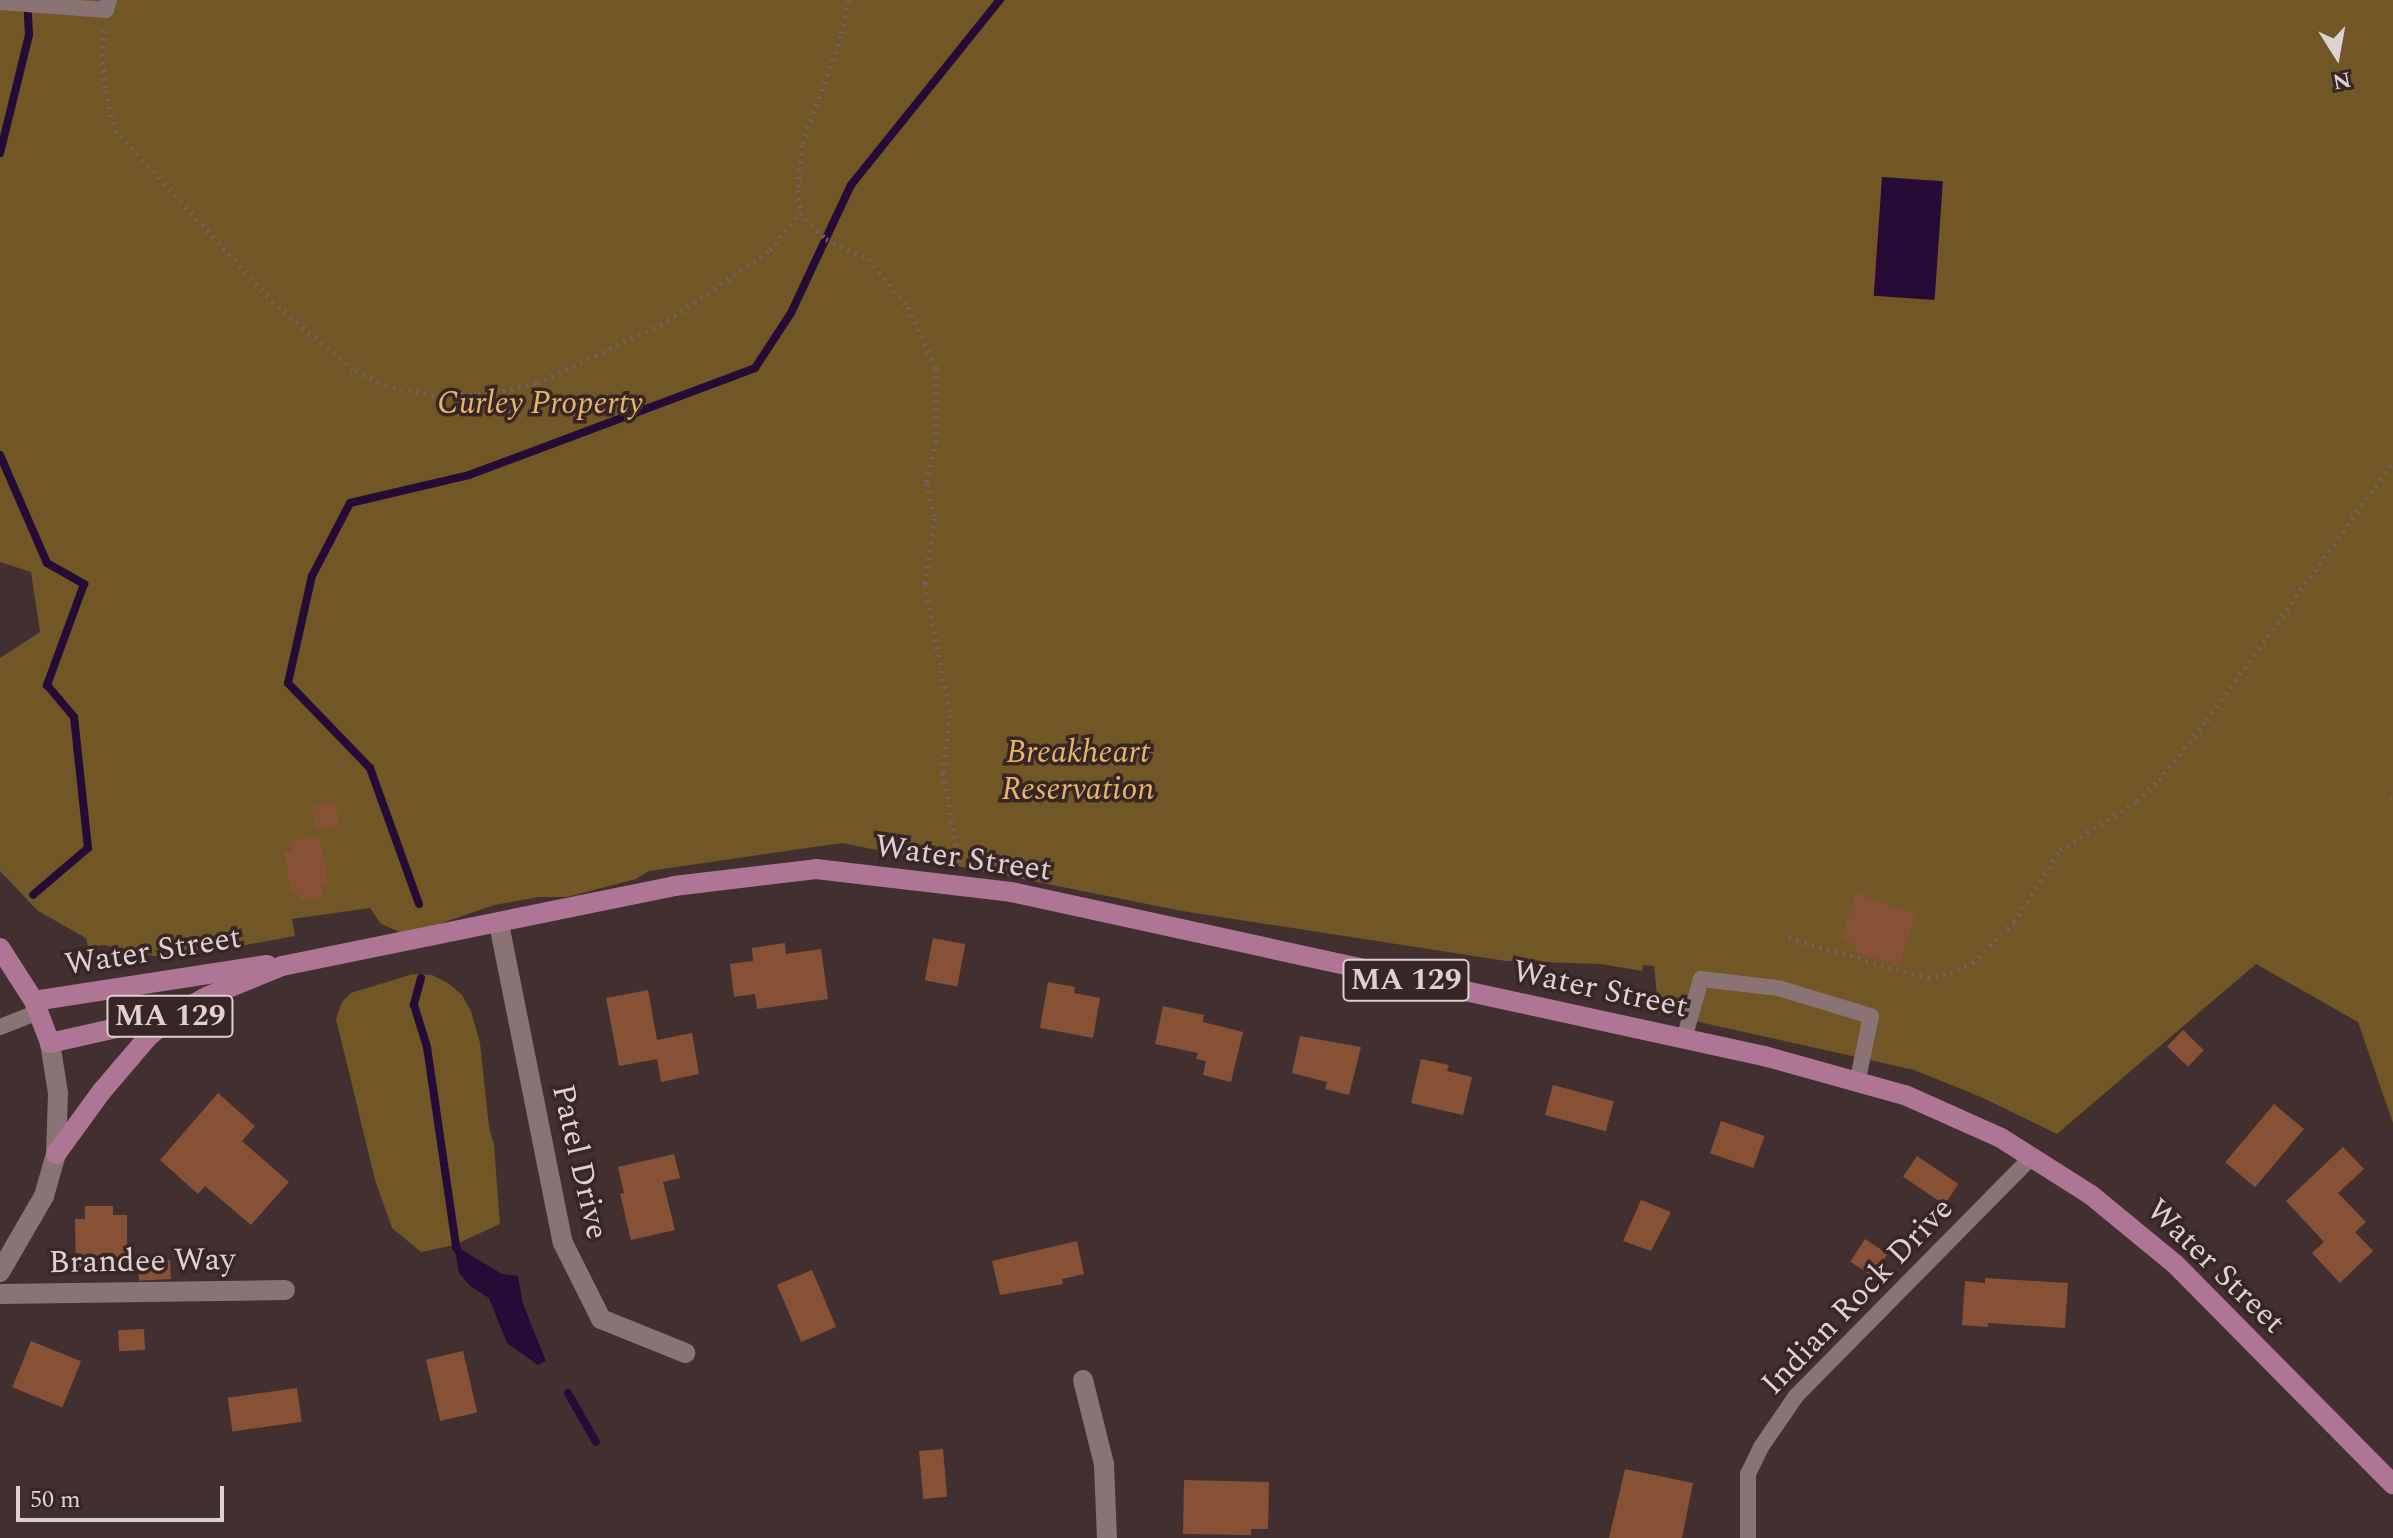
<!DOCTYPE html>
<html>
<head>
<meta charset="utf-8">
<style>
	body { margin:0 }
	#map { position:relative; width:2393px; height:1538px; overflow:hidden; background:#422f30; font-family:Spectral,serif }
	div>[style] { position:absolute }
	[style*='--x'] { left:calc(var(--x)*1px); top:calc(var(--y)*1px); width:calc(var(--w)*1px); rotate:calc(var(--a)*1deg) }
	.green>* { inset:0; background:#715626 }
	.water>* { inset:0; background:#260b36; transform-origin:0 0 }
	.stream>* { height:8px; margin:-4px; padding:0 4px; transform-origin:4px; border-radius:4px; background:#260b36 }
	.building>* { inset:0; background:#875136; transform-origin:0 0 }
	.path>* { height:5px; margin-top:-2.5px; transform-origin:0; background:repeating-linear-gradient(90deg,#726162 0 2px,transparent 0 8px) }
	.lane>* { height:16px; margin:-8px; padding:0 8px; transform-origin:8px; border-radius:8px; background:#8a7375 }
	.street>* { height:20px; margin:-10px; padding:0 10px; transform-origin:10px; border-radius:10px; background:#8a7375 }
	.secondary>* { height:20px; margin:-10px; padding:0 10px; transform-origin:10px; border-radius:10px; background:#8a7375 }
	.primary>* { height:20px; margin:-10px; padding:0 10px; transform-origin:10px; border-radius:10px; background:#af7595 }
	span { translate:-50% -50%; white-space:nowrap; text-align:center; line-height:1.15; -webkit-text-stroke:7px #382526; paint-order:stroke }
	.shield-label span { padding:2px 6px; background:#382526; border:2px solid; border-radius:6px; -webkit-text-stroke-width:0 }
	.shield-label { font-size:30px; color:#ddd1d1; font-weight:700 }
	.park-label { font-size:32px; color:#e6b666; font-style:italic }
	.street-label { font-size:32px; color:#ddd1d1 }
	.north { position:absolute; left:2297px; top:16px; width:80px; height:80px; -webkit-text-stroke:6px #382526; paint-order:stroke; rotate:169deg; font-size:22px; font-weight:700; line-height:32px; text-align:center; color:#ddd1d1 }
	.north::after { content:''; display:block; margin:auto; width:28px; height:36px; background:#ddd1d1; clip-path:polygon(50% 0,100% 100%,50% 72%,0 100%) }
	.scale { position:absolute; left:16px; top:1486px; width:208px; height:36px; box-sizing:border-box; border:4px solid #ddd1d1; border-top:0; padding-left:10px; font-size:24px; line-height:28px; white-space:nowrap; color:#ddd1d1; -webkit-text-stroke:6px #382526; paint-order:stroke }
</style>
</head>
<body>
<div id="map">
	<div class="green">
		<div style="clip-path:polygon(0 0,2393px 0,2393px 1123px,2358px 1022px,2256px 964px,2057px 1134px,1981px 1097px,1914px 1070px,1659px 1013px,1654px 966px,1643px 965px,1642px 971px,1601px 964px,1506px 961px,1182px 911px,842px 843px,649px 871px,636px 879px,567px 897px,539px 897px,494px 905px,407px 935px,381px 924px,370px 908px,292px 919px,295px 936px,190px 955px,154px 956px,104px 945px,88px 947px,86px 938px,38px 911px,0 871px,0 658px,40px 632px,31px 572px,0 562px)"></div>
		<div style="clip-path:polygon(413px 974px,432px 975px,448px 983px,462px 995px,471px 1011px,480px 1043px,489px 1127px,494px 1145px,500px 1224px,454px 1245px,421px 1252px,392px 1228px,375px 1180px,336px 1019px,342px 1002px,351px 993px)"></div>
	</div>
	<div class="water">
		<div style="left:1882px;top:177px;width:61px;height:119px;rotate:4deg"></div>
		<div style="clip-path:polygon(454px 1245px,502px 1274px,518px 1276px,523px 1304px,546px 1361px,538px 1365px,507px 1343px,489px 1298px,470px 1286px,459px 1273px)"></div>
	</div>
	<div class="stream">
		<div style="--x:0;--y:153;--w:122;--a:-76.2"></div>
		<div style="--x:29;--y:35;--w:34;--a:-93"></div>
		<div style="--x:0;--y:455;--w:118;--a:66.5"></div>
		<div style="--x:47;--y:563;--w:43;--a:29.6"></div>
		<div style="--x:84;--y:584;--w:108;--a:110.1"></div>
		<div style="--x:47;--y:685;--w:42;--a:49.8"></div>
		<div style="--x:74;--y:717;--w:132;--a:83.9"></div>
		<div style="--x:88;--y:848;--w:72;--a:139.5"></div>
		<div style="--x:419;--y:904;--w:145;--a:-109.8"></div>
		<div style="--x:370;--y:768;--w:118;--a:-134"></div>
		<div style="--x:288;--y:683;--w:110;--a:-77.4"></div>
		<div style="--x:312;--y:576;--w:82;--a:-62.5"></div>
		<div style="--x:350;--y:503;--w:122;--a:-13.2"></div>
		<div style="--x:469;--y:475;--w:305;--a:-20.5"></div>
		<div style="--x:755;--y:368;--w:66;--a:-56.8"></div>
		<div style="--x:791;--y:313;--w:141;--a:-64.9"></div>
		<div style="--x:851;--y:185;--w:238;--a:-51.2"></div>
		<div style="--x:421;--y:978;--w:28;--a:105"></div>
		<div style="--x:414;--y:1005;--w:44;--a:72.8"></div>
		<div style="--x:427;--y:1047;--w:202;--a:81.7"></div>
		<div style="--x:456;--y:1247;--w:9;--a:58"></div>
		<div style="--x:568;--y:1393;--w:56;--a:60.3"></div>
	</div>
	<div class="building">
		<div style="left:335px;top:801px;width:25px;height:24px;rotate:79deg"></div>
		<div style="clip-path:polygon(319px 836px,329px 886px,322px 887px,324px 896px,300px 901px,298px 893px,292px 895px,284px 853px,292px 851px,290px 842px)"></div>
		<div style="clip-path:polygon(1856px 893px,1916px 914px,1899px 966px,1855px 952px,1857px 945px,1841px 939px)"></div>
		<div style="left:933px;top:938px;width:33px;height:43px;rotate:11deg"></div>
		<div style="clip-path:polygon(785px 943px,786px 954px,821px 949px,828px 999px,757px 1009px,755px 994px,734px 997px,730px 964px,753px 961px,752px 948px)"></div>
		<div style="clip-path:polygon(1048px 982px,1075px 987px,1074px 993px,1100px 998px,1093px 1038px,1040px 1028px)"></div>
		<div style="clip-path:polygon(648px 990px,657px 1040px,692px 1033px,699px 1074px,661px 1082px,657px 1059px,619px 1066px,606px 998px)"></div>
		<div style="clip-path:polygon(1163px 1006px,1204px 1015px,1203px 1022px,1243px 1032px,1231px 1082px,1203px 1075px,1206px 1061px,1196px 1059px,1198px 1053px,1155px 1044px)"></div>
		<div style="left:2183px;top:1030px;width:29px;height:23px;rotate:44deg"></div>
		<div style="clip-path:polygon(1300px 1036px,1361px 1047px,1349px 1095px,1325px 1089px,1327px 1082px,1292px 1073px)"></div>
		<div style="clip-path:polygon(1421px 1059px,1449px 1065px,1447px 1071px,1472px 1077px,1463px 1115px,1411px 1103px)"></div>
		<div style="left:1553px;top:1085px;width:63px;height:31px;rotate:15deg"></div>
		<div style="clip-path:polygon(218px 1093px,255px 1126px,242px 1141px,289px 1182px,251px 1225px,205px 1186px,198px 1194px,160px 1160px)"></div>
		<div style="left:2274px;top:1104px;width:39px;height:76px;rotate:40deg"></div>
		<div style="left:1721px;top:1121px;width:46px;height:34px;rotate:19deg"></div>
		<div style="clip-path:polygon(2343px 1147px,2364px 1169px,2338px 1193px,2366px 1222px,2355px 1232px,2373px 1251px,2340px 1283px,2312px 1253px,2324px 1242px,2286px 1201px)"></div>
		<div style="clip-path:polygon(674px 1154px,680px 1178px,663px 1182px,675px 1230px,631px 1240px,620px 1194px,624px 1193px,618px 1167px)"></div>
		<div style="left:1917px;top:1156px;width:50px;height:25px;rotate:34deg"></div>
		<div style="clip-path:polygon(1641px 1200px,1671px 1212px,1651px 1251px,1623px 1241px)"></div>
		<div style="clip-path:polygon(85px 1206px,113px 1206px,113px 1215px,127px 1215px,127px 1250px,120px 1266px,76px 1267px,75px 1219px,85px 1219px)"></div>
		<div style="left:1865px;top:1239px;width:27px;height:27px;rotate:33deg"></div>
		<div style="clip-path:polygon(1077px 1241px,1084px 1274px,1062px 1279px,1063px 1284px,1000px 1295px,992px 1261px)"></div>
		<div style="left:170px;top:1260px;width:19px;height:32px;rotate:87deg"></div>
		<div style="left:812px;top:1270px;width:62px;height:38px;rotate:67deg"></div>
		<div style="clip-path:polygon(1985px 1278px,2068px 1283px,2065px 1328px,1988px 1323px,1988px 1327px,1962px 1325px,1965px 1281px,1985px 1283px)"></div>
		<div style="left:144px;top:1329px;width:21px;height:26px;rotate:87deg"></div>
		<div style="left:31px;top:1341px;width:54px;height:50px;rotate:22deg"></div>
		<div style="left:463px;top:1351px;width:63px;height:38px;rotate:77deg"></div>
		<div style="left:297px;top:1388px;width:34px;height:70px;rotate:82deg"></div>
		<div style="left:943px;top:1449px;width:48px;height:24px;rotate:85deg"></div>
		<div style="clip-path:polygon(1625px 1469px,1693px 1483px,1682px 1538px,1609px 1538px)"></div>
		<div style="clip-path:polygon(1184px 1480px,1269px 1482px,1268px 1529px,1251px 1529px,1251px 1535px,1183px 1534px)"></div>
	</div>
	<div class="path">
		<div style="--x:849;--y:0;--w:37;--a:103"></div>
		<div style="--x:841;--y:36;--w:116;--a:109.7"></div>
		<div style="--x:802;--y:145;--w:45;--a:95.1"></div>
		<div style="--x:798;--y:190;--w:23;--a:85"></div>
		<div style="--x:800;--y:213;--w:37;--a:45"></div>
		<div style="--x:826;--y:239;--w:47;--a:24.9"></div>
		<div style="--x:869;--y:259;--w:62;--a:50.9"></div>
		<div style="--x:908;--y:307;--w:67;--a:65.3"></div>
		<div style="--x:936;--y:368;--w:73;--a:90"></div>
		<div style="--x:936;--y:441;--w:43;--a:103.4"></div>
		<div style="--x:926;--y:483;--w:36;--a:76"></div>
		<div style="--x:935;--y:518;--w:67;--a:98.6"></div>
		<div style="--x:925;--y:584;--w:133;--a:79.2"></div>
		<div style="--x:950;--y:715;--w:58;--a:96.9"></div>
		<div style="--x:943;--y:773;--w:95;--a:79.6"></div>
		<div style="--x:104;--y:30;--w:24;--a:95"></div>
		<div style="--x:102;--y:54;--w:37;--a:85"></div>
		<div style="--x:105;--y:91;--w:40;--a:75.6"></div>
		<div style="--x:115;--y:130;--w:232;--a:47.4"></div>
		<div style="--x:272;--y:301;--w:109;--a:40.1"></div>
		<div style="--x:355;--y:371;--w:33;--a:25"></div>
		<div style="--x:385;--y:385;--w:54;--a:11.7"></div>
		<div style="--x:438;--y:396;--w:49;--a:-2.3"></div>
		<div style="--x:487;--y:394;--w:51;--a:-12.4"></div>
		<div style="--x:537;--y:383;--w:137;--a:-25.1"></div>
		<div style="--x:661;--y:325;--w:132;--a:-34.5"></div>
		<div style="--x:770;--y:250;--w:48;--a:-51"></div>
		<div style="--x:2390;--y:797;--w:3;--a:18"></div>
		<div style="--x:1789;--y:938;--w:145;--a:16.1"></div>
		<div style="--x:1928;--y:978;--w:23;--a:-13"></div>
		<div style="--x:1950;--y:973;--w:25;--a:-23"></div>
		<div style="--x:1973;--y:963;--w:58;--a:-45"></div>
		<div style="--x:2014;--y:922;--w:85;--a:-57.4"></div>
		<div style="--x:2060;--y:850;--w:91;--a:-32.5"></div>
		<div style="--x:2137;--y:801;--w:30;--a:-44"></div>
		<div style="--x:2159;--y:780;--w:77;--a:-51.3"></div>
		<div style="--x:2207;--y:720;--w:318;--a:-54.2"></div>
	</div>
	<div class="lane">
		<div style="--x:0;--y:2;--w:106;--a:4.3"></div>
		<div style="--x:106;--y:10;--w:10;--a:-73"></div>
		<div style="--x:0;--y:1027;--w:41;--a:-21.5"></div>
		<div style="--x:1684;--y:1039;--w:62;--a:-74.2"></div>
		<div style="--x:1701;--y:979;--w:78;--a:6.7"></div>
		<div style="--x:1778;--y:988;--w:97;--a:16.8"></div>
		<div style="--x:1871;--y:1016;--w:64;--a:101.7"></div>
		<div style="--x:1748;--y:1538;--w:64;--a:-90"></div>
		<div style="--x:1748;--y:1474;--w:30;--a:-64"></div>
		<div style="--x:1761;--y:1447;--w:62;--a:-55.5"></div>
		<div style="--x:1796;--y:1396;--w:337;--a:-45.4"></div>
	</div>
	<div class="street">
		<div style="--x:499;--y:924;--w:325;--a:78.7"></div>
		<div style="--x:563;--y:1243;--w:85;--a:63.4"></div>
		<div style="--x:601;--y:1319;--w:91;--a:22"></div>
		<div style="--x:0;--y:1294;--w:285;--a:-0.8"></div>
		<div style="--x:1083;--y:1380;--w:87;--a:76"></div>
		<div style="--x:1104;--y:1464;--w:74;--a:87.7"></div>
	</div>
	<div class="secondary">
		<div style="--x:0;--y:1272;--w:88;--a:-59.9"></div>
		<div style="--x:44;--y:1196;--w:44;--a:-74.1"></div>
		<div style="--x:56;--y:1154;--w:61;--a:-88.1"></div>
		<div style="--x:58;--y:1093;--w:51;--a:-99.1"></div>
	</div>
	<div class="primary">
		<div style="--x:0;--y:948;--w:63;--a:57.3"></div>
		<div style="--x:34;--y:1001;--w:45;--a:69.1"></div>
		<div style="--x:50;--y:1043;--w:127;--a:-12.7"></div>
		<div style="--x:174;--y:1015;--w:37;--a:-29"></div>
		<div style="--x:206;--y:997;--w:82;--a:-22.2"></div>
		<div style="--x:282;--y:966;--w:400;--a:-11.5"></div>
		<div style="--x:674;--y:886;--w:143;--a:-6.8"></div>
		<div style="--x:816;--y:869;--w:196;--a:6.7"></div>
		<div style="--x:1011;--y:892;--w:771;--a:12.29"></div>
		<div style="--x:1764;--y:1056;--w:146;--a:15.5"></div>
		<div style="--x:1905;--y:1095;--w:105;--a:24.1"></div>
		<div style="--x:2001;--y:1138;--w:107;--a:32.3"></div>
		<div style="--x:2091;--y:1195;--w:109;--a:39.4"></div>
		<div style="--x:2175;--y:1264;--w:310;--a:45.3"></div>
		<div style="--x:34;--y:1001;--w:236;--a:-8.8"></div>
		<div style="--x:56;--y:1154;--w:78;--a:-53.9"></div>
		<div style="--x:102;--y:1091;--w:71;--a:-49.6"></div>
		<div style="--x:148;--y:1037;--w:28;--a:-41"></div>
	</div>
	<div class="shield-label">
		<span style="left:1406px;top:980px">MA 129</span>
		<span style="left:170px;top:1016px">MA 129</span>
	</div>
	<div class="park-label">
		<span style="left:540px;top:404px">Curley Property</span>
		<span style="left:1078px;top:772px">Breakheart<br>Reservation</span>
	</div>
	<div class="street-label">
		<span style="left:963px;top:859px;rotate:8deg">Water Street</span>
		<span style="left:153px;top:952px;rotate:-9deg">Water Street</span>
		<span style="left:1600px;top:990px;rotate:12deg">Water Street</span>
		<span style="left:579px;top:1162px;rotate:77deg">Patel Drive</span>
		<span style="left:142px;top:1262px;rotate:-1deg">Brandee Way</span>
		<span style="left:2215px;top:1267px;rotate:44deg">Water Street</span>
		<span style="left:1858px;top:1297px;rotate:-46deg">Indian Rock Drive</span>
	</div>
	<div class="north">N</div>
	<div class="scale">50 m</div>
</div>
</body>
</html>
